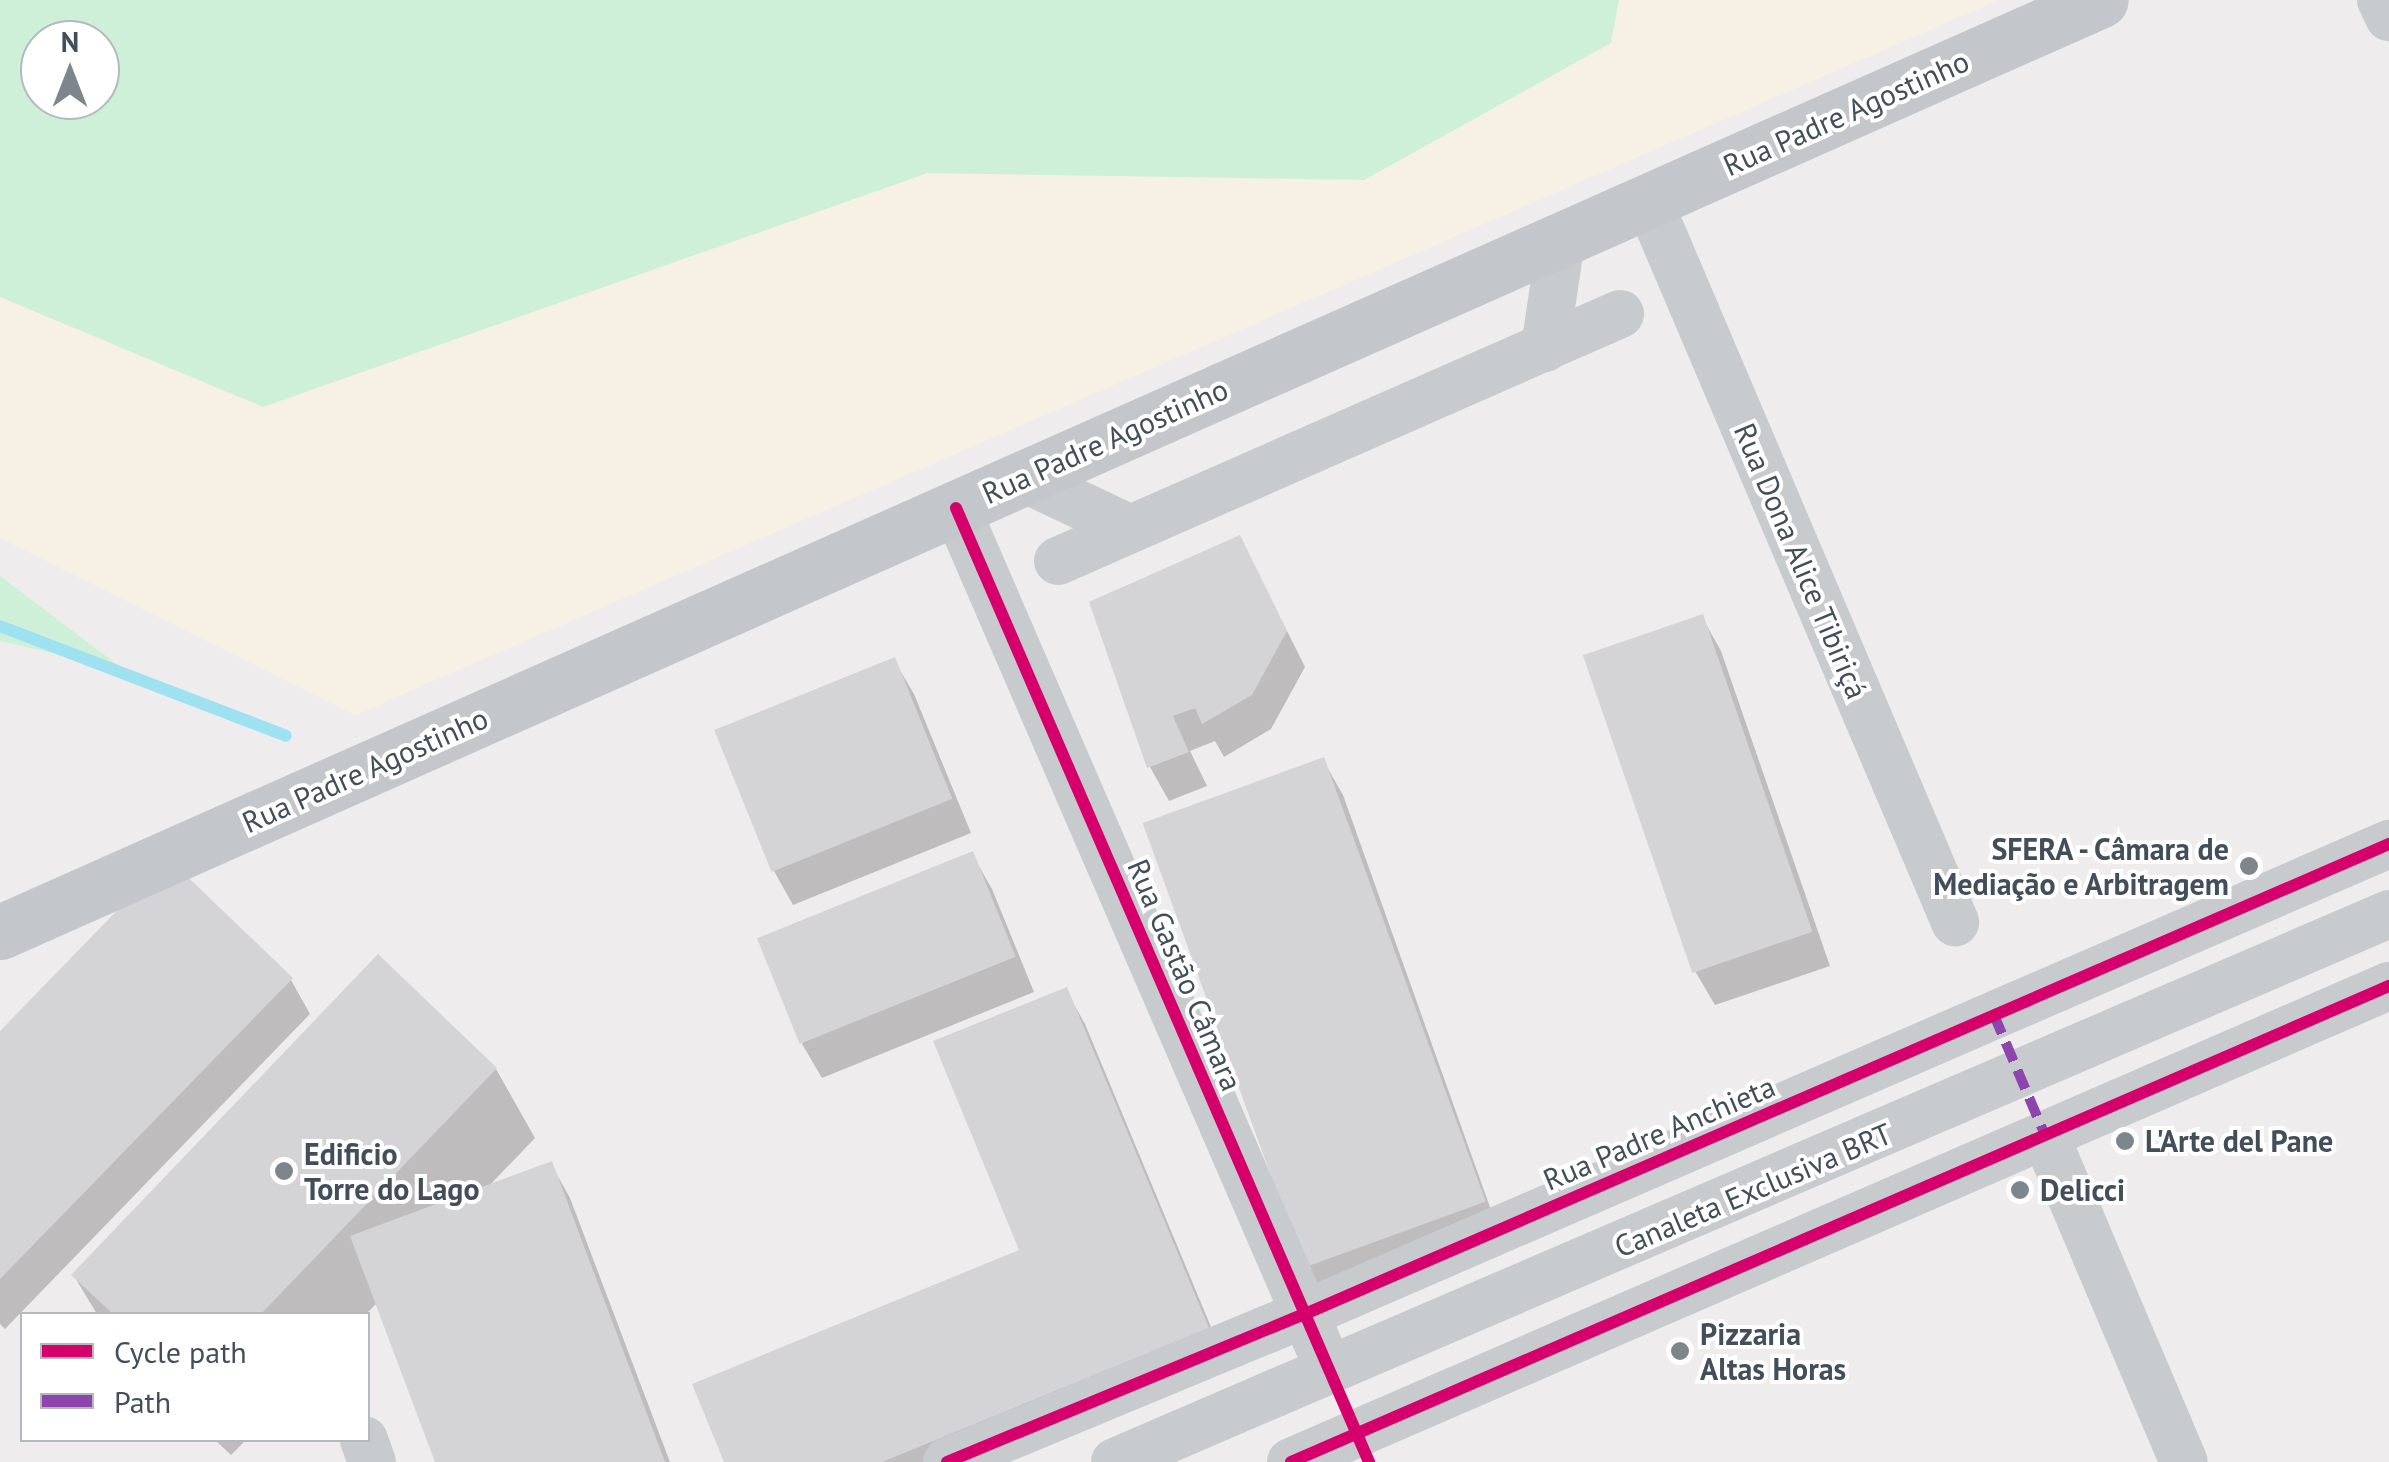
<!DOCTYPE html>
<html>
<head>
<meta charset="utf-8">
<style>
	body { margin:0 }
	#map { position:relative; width:2389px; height:1462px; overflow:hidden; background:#eeecec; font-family:"PT Sans",sans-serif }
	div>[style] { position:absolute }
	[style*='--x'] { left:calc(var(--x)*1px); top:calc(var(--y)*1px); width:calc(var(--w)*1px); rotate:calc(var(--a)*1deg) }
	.commercial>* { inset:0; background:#f6f0e5 }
	.green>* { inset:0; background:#cef0d9 }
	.shadow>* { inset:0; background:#0003 }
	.stream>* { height:12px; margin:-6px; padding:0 6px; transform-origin:6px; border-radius:6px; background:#9ee2f2 }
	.building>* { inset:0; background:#d4d4d7; transform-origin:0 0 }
	.minor>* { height:48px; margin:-24px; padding:0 24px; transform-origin:24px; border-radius:24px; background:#c8cbce }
	.major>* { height:55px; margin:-27.5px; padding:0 27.5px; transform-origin:27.5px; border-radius:27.5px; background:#c3c7cc }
	.quiet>* { height:10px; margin-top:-5px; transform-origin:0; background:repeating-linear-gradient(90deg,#8e44ad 0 20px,transparent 0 30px) }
	.cycleway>* { height:12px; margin:-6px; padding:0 6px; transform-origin:6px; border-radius:6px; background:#d6006c }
	.dots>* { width:28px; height:28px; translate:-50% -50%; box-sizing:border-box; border:5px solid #fff; border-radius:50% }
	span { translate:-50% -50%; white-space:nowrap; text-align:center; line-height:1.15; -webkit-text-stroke:8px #fff; paint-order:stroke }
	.street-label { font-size:30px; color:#424f5a }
	.poi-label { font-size:30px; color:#424f5a; font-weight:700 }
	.right { translate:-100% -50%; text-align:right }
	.left { translate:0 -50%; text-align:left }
	.legend { position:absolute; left:20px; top:1312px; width:350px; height:130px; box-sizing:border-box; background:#fff; border:2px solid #b3b9bd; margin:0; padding:12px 18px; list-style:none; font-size:30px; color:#424f5a }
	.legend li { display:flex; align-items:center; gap:20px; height:50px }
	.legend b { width:50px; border:2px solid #b3b9bd }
	.north { position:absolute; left:20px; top:20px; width:100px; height:100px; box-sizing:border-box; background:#fff; border:2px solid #b3b9bd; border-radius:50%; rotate:0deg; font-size:28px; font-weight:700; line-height:40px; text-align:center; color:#424f5a }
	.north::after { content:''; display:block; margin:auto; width:35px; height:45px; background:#7e868d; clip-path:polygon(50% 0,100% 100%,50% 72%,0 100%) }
</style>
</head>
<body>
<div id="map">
	<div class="commercial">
		<div style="clip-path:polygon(evenodd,0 0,1999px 0,355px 715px,0 538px,0 0,40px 40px,100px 40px,100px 100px,40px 100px,40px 40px)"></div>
	</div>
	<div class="green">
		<div style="clip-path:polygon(evenodd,0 0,1619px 0,1611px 43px,1364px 180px,928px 173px,263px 407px,0 297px,0 0,40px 40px,100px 40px,100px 100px,40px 100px,40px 40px)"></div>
		<div style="clip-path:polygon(0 576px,123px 669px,0 641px)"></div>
	</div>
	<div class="shadow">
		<div style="clip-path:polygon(1258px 573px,1305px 667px,1271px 729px,1224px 757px,1215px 741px,1190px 751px,1207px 786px,1169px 801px,1150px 767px,1092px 603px)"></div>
		<div style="clip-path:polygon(1702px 617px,1721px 651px,1830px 966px,1715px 1005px,1695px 971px)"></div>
		<div style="clip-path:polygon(894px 660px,914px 694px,971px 833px,793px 905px,774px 871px)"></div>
		<div style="clip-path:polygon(1323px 760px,1343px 795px,1501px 1238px,1324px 1301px,1304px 1266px)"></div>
		<div style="clip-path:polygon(972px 854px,992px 889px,1034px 992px,822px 1078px,802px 1044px)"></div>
		<div style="clip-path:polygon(291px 980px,310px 1014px,5px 1329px,0 1324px,0 1034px)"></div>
		<div style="clip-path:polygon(1066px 990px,1085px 1024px,1226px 1363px,984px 1462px,727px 1462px,1022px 1251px)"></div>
		<div style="clip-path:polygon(496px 1069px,535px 1138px,487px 1188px,551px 1164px,570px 1198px,670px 1462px,437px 1462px,377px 1303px,366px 1314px,97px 1314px,74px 1276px)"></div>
		<div style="clip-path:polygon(215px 1440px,246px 1440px,231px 1455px)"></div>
	</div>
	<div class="stream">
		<div style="--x:0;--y:626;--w:306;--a:21"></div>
	</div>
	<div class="building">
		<div style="clip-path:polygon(1240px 535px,1287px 631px,1252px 695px,1202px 724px,1195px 708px,1173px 716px,1189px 752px,1147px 768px,1089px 602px)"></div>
		<div style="left:1703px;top:614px;width:336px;height:127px;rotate:71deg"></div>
		<div style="left:895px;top:657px;width:153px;height:195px;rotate:68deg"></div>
		<div style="left:1324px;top:757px;width:473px;height:193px;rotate:70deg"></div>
		<div style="left:973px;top:851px;width:114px;height:233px;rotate:68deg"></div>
		<div style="clip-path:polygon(168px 858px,293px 978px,0 1279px,0 1031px)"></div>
		<div style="clip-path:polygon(378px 954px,497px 1068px,261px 1314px,113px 1314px,71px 1275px)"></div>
		<div style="clip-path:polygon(1067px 987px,1209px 1328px,882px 1462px,724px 1462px,692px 1384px,1019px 1250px,933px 1041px)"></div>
		<div style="clip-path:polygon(552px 1161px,665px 1462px,435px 1462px,350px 1236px)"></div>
	</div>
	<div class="minor">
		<div style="--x:2381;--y:0;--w:19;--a:65"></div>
		<div style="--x:1648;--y:200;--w:785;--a:66.96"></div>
		<div style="--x:1545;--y:348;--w:109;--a:-81.6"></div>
		<div style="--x:1023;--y:478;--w:119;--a:25.3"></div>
		<div style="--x:956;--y:508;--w:911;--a:66.59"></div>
		<div style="--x:1058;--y:561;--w:614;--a:-23.73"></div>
		<div style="--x:2045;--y:1135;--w:355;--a:67"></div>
		<div style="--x:364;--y:1440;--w:23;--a:70"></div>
		<div style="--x:947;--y:1462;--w:387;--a:-22.5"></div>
		<div style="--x:1305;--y:1314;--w:1182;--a:-23.44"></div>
		<div style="--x:1115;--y:1462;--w:1387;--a:-23.27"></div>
		<div style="--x:1291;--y:1462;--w:1197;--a:-23.44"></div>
	</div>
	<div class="major">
		<div style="--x:0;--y:932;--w:2298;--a:-23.92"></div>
	</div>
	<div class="quiet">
		<div style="--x:1994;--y:1015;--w:130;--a:67"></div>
	</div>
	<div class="cycleway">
		<div style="--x:956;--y:508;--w:1040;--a:66.59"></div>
		<div style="--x:947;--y:1462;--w:387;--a:-22.5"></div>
		<div style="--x:1305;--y:1314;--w:1182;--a:-23.44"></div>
		<div style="--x:1291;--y:1462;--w:1197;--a:-23.44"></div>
	</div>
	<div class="dots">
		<div style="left:2249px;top:866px;background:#7e868d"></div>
		<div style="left:2125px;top:1141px;background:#7e868d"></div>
		<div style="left:284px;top:1171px;background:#7e868d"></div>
		<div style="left:2020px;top:1190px;background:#7e868d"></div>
		<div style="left:1680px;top:1351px;background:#7e868d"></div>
	</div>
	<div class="street-label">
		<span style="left:1846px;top:113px;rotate:-24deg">Rua Padre Agostinho</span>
		<span style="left:1105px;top:441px;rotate:-24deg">Rua Padre Agostinho</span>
		<span style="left:1801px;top:561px;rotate:67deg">Rua Dona Alice Tibiriçá</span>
		<span style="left:365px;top:770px;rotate:-24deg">Rua Padre Agostinho</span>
		<span style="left:1185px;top:975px;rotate:67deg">Rua Gastão Câmara</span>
		<span style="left:1659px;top:1133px;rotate:-23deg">Rua Padre Anchieta</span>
		<span style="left:1753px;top:1190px;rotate:-23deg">Canaleta Exclusiva BRT</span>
	</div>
	<div class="poi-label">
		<span class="right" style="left:2229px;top:866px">SFERA - Câmara de<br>Mediação e Arbitragem</span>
		<span class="left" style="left:2145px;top:1141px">L'Arte del Pane</span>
		<span class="left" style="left:304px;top:1171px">Edificio<br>Torre do Lago</span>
		<span class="left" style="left:2040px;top:1190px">Delicci</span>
		<span class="left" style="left:1700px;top:1351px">Pizzaria<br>Altas Horas</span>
	</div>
	<ul class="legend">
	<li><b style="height:12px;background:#d6006c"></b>Cycle path</li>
	<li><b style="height:12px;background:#8e44ad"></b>Path</li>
	</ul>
	<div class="north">N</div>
</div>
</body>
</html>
